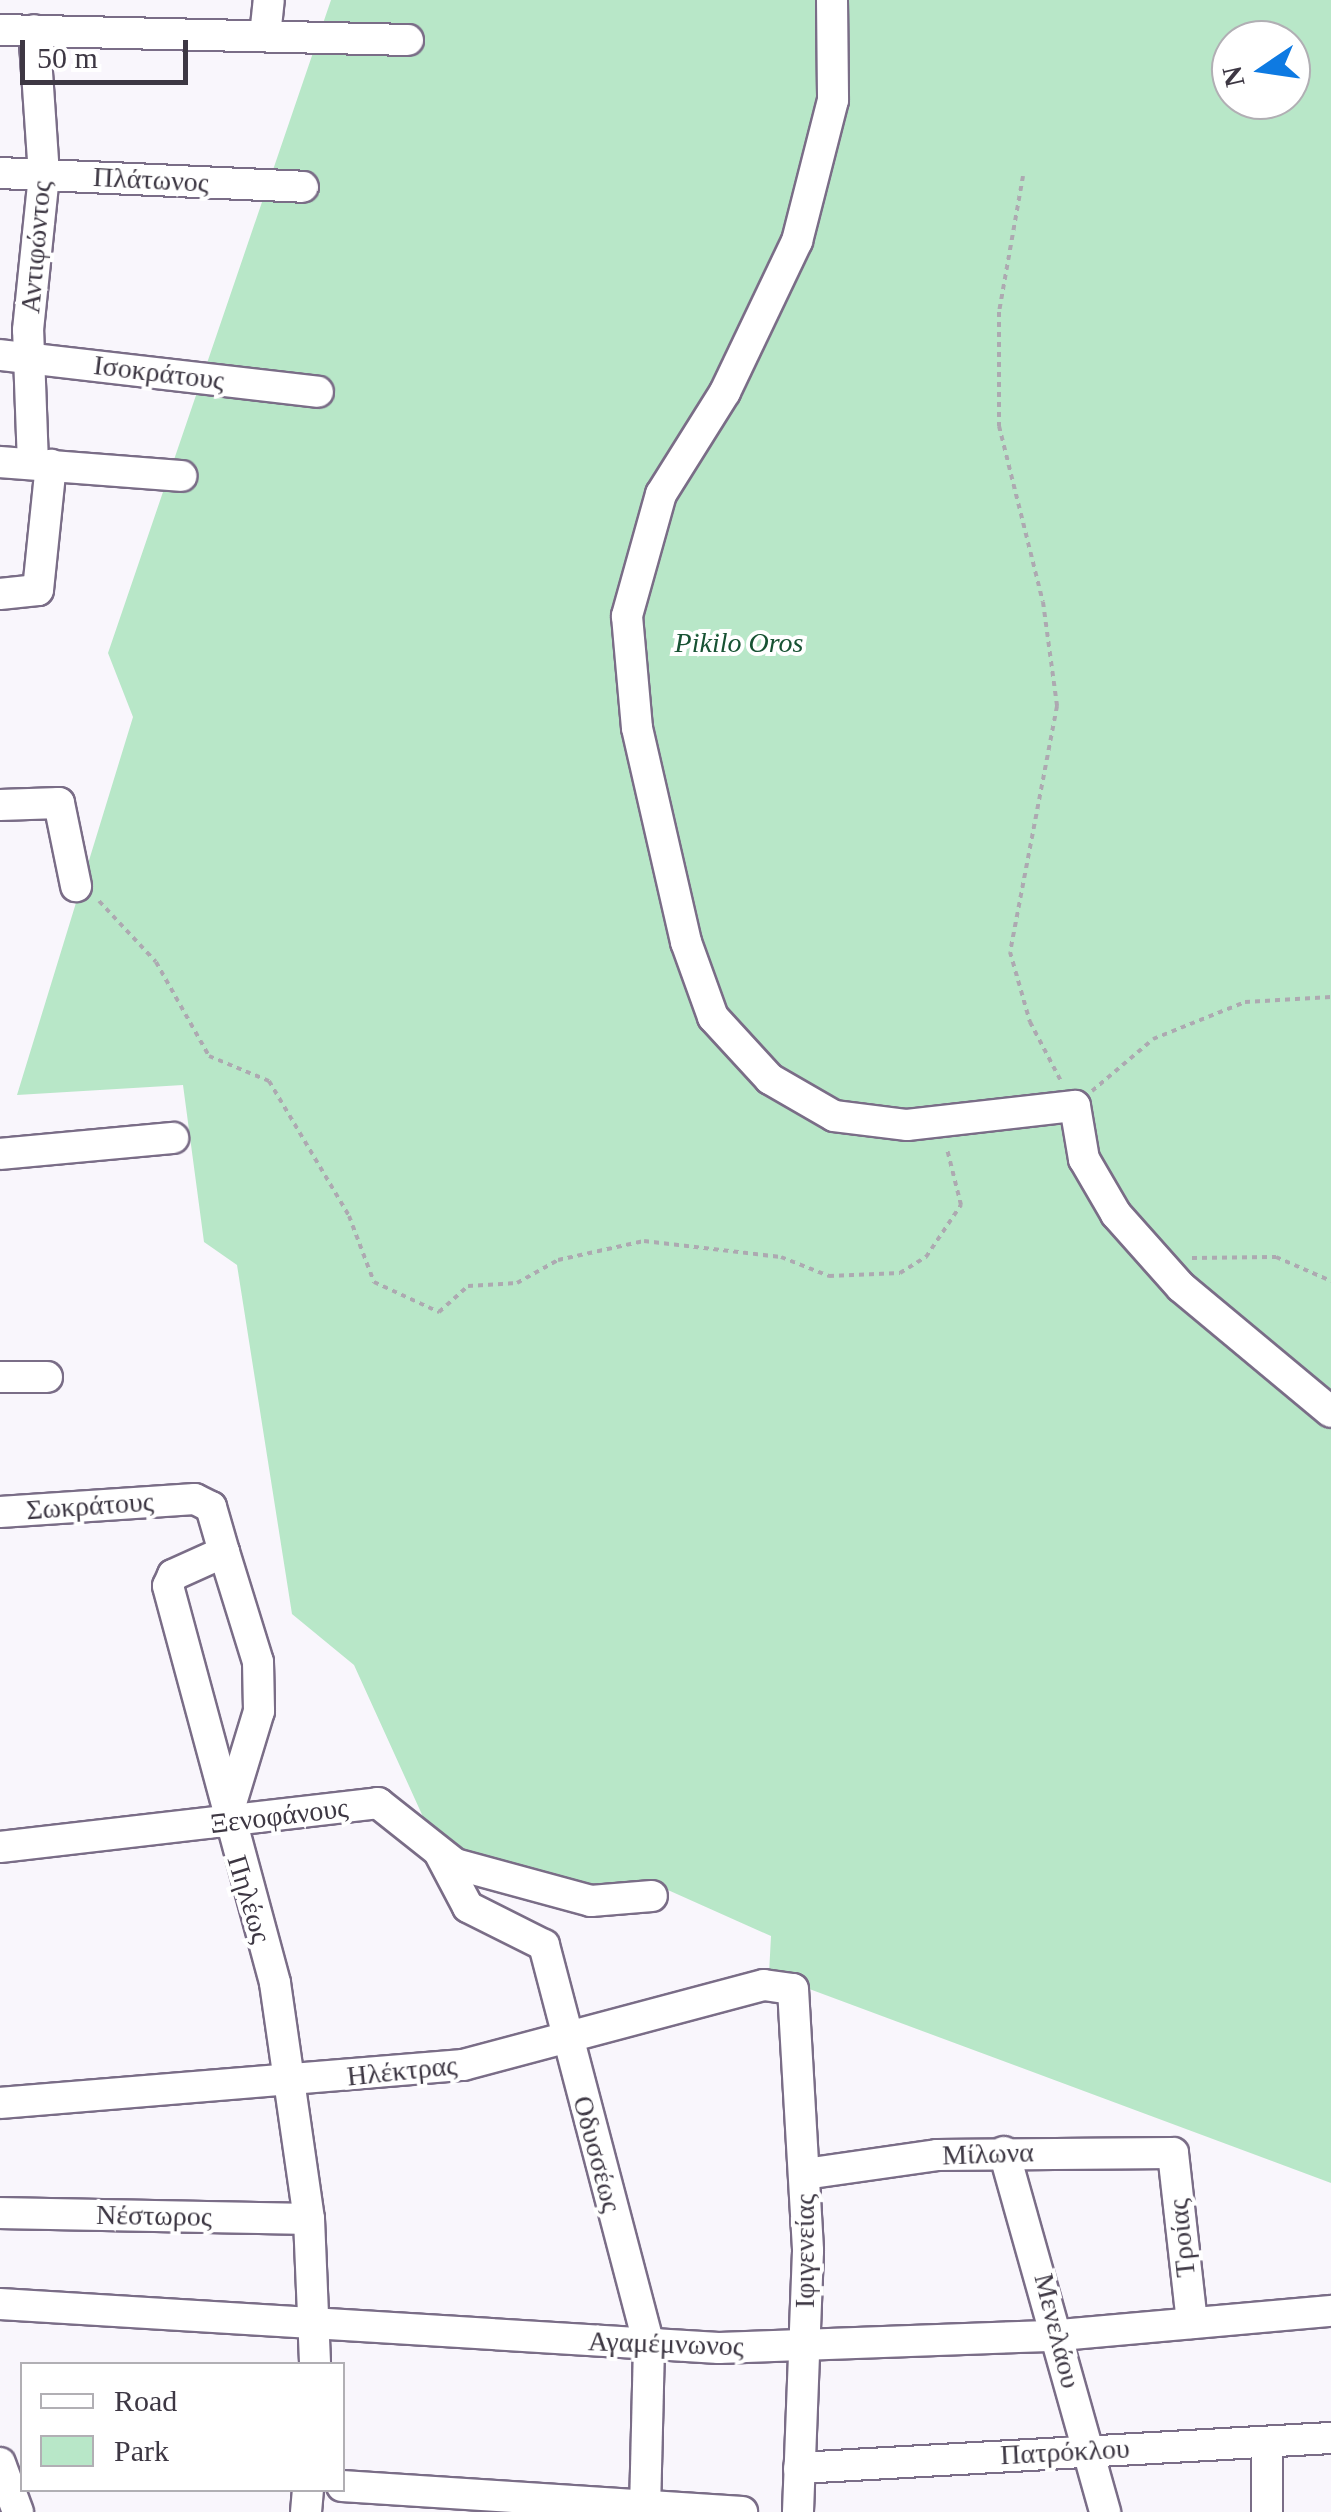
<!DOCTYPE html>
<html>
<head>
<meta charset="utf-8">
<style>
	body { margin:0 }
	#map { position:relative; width:1331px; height:2512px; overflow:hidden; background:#f9f6fc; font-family:Georgia,serif }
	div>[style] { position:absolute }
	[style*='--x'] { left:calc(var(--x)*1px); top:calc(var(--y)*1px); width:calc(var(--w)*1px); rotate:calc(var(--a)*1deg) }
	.green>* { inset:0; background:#b8e7c8 }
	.path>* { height:4px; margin-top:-2px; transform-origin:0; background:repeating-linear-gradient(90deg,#ada9b1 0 5px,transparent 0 10px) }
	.roads { filter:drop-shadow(2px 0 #7a6d87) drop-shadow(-2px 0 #7a6d87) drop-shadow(0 2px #7a6d87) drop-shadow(0 -2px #7a6d87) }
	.minor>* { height:30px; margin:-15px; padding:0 15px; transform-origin:15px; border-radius:15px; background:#fff }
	span { translate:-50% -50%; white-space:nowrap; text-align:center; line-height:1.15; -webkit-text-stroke:8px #fff; paint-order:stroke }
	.street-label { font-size:28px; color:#3d3743 }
	.park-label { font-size:28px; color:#175233; font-style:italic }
	.legend { position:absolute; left:20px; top:2362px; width:325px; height:130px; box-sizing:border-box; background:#fff; border:2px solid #b1afb4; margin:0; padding:12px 18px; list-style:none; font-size:30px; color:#3d3743 }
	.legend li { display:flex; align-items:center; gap:20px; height:50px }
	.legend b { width:50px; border:2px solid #b1afb4 }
	.north { position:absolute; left:1211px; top:20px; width:100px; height:100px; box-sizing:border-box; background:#fff; border:2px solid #b1afb4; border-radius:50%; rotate:257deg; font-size:28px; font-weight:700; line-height:40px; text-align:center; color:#3d3743 }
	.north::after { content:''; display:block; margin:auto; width:35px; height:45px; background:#0e7ae2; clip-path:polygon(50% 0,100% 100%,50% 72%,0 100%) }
	.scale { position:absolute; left:20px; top:40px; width:168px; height:45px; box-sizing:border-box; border:5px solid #3d3743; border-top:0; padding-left:12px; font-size:30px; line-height:35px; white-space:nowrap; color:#3d3743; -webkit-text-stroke:8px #fff; paint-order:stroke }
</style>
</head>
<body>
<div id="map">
	<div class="green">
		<div style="clip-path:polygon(evenodd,331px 0,1331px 0,1331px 2183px,769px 1974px,771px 1936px,650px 1882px,598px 1893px,458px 1859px,434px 1841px,354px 1665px,292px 1614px,237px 1265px,204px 1242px,183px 1085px,17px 1095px,133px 717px,108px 653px,331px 0,1231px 40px,1291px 40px,1291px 100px,1231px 100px,1231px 40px)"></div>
	</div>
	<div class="path">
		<div style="--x:1023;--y:176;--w:138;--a:100"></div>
		<div style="--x:999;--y:312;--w:114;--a:90"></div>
		<div style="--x:999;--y:426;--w:181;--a:76"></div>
		<div style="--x:1043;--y:602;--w:105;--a:82.3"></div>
		<div style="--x:1057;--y:706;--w:250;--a:100.8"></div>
		<div style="--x:1010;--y:952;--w:73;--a:74.1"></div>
		<div style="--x:1030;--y:1022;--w:69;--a:62.3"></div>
		<div style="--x:99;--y:901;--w:83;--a:46.9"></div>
		<div style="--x:156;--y:962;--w:108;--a:60.6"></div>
		<div style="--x:209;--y:1056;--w:65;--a:22.6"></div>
		<div style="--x:269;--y:1081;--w:157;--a:59.3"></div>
		<div style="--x:349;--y:1216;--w:71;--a:69.3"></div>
		<div style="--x:374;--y:1282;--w:72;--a:24.8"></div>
		<div style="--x:439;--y:1312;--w:39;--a:-42"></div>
		<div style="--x:468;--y:1286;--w:49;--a:-3.5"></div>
		<div style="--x:517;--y:1283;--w:47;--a:-29.3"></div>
		<div style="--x:558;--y:1260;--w:88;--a:-12.5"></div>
		<div style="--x:644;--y:1241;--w:138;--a:6.7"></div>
		<div style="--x:781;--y:1257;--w:52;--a:21.6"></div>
		<div style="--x:829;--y:1276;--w:71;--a:-2.4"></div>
		<div style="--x:900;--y:1273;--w:31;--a:-32"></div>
		<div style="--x:926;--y:1257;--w:63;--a:-56.1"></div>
		<div style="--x:961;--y:1205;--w:58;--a:-104"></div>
		<div style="--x:1092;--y:1091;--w:80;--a:-40.4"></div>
		<div style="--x:1153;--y:1039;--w:99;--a:-21.9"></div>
		<div style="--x:1245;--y:1002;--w:86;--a:-3.3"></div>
		<div style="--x:1192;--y:1258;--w:84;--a:-0.7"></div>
		<div style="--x:1276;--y:1257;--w:60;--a:23.6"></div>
	</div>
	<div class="roads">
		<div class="minor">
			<div style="--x:832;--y:0;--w:100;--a:89.4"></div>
			<div style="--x:833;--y:100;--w:146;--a:104.3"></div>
			<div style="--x:797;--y:241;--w:167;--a:115.5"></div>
			<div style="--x:725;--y:392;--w:120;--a:122.1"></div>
			<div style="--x:661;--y:494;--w:127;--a:105.6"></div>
			<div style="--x:627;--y:616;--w:112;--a:84.9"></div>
			<div style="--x:637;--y:728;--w:220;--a:77.1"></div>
			<div style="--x:686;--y:942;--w:80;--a:70.2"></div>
			<div style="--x:713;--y:1017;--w:84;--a:47.4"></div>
			<div style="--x:770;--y:1079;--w:74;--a:30"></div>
			<div style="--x:834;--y:1116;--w:74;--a:7"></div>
			<div style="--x:907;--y:1125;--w:169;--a:-6.5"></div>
			<div style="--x:1075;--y:1106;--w:54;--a:80.4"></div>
			<div style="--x:1084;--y:1159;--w:64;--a:59.8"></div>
			<div style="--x:1116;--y:1214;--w:98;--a:48.3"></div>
			<div style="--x:1181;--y:1287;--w:195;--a:39.8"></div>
			<div style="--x:0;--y:30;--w:408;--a:1.4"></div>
			<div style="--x:265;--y:36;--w:36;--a:-84"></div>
			<div style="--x:0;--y:173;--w:303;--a:2.6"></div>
			<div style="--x:0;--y:355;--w:320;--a:6.6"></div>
			<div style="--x:0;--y:462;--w:182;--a:4.4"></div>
			<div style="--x:33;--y:464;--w:134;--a:-92.1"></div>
			<div style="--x:28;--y:330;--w:156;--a:-84.1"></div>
			<div style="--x:44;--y:175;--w:145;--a:-93.9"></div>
			<div style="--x:0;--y:594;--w:38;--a:-6"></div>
			<div style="--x:38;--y:590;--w:126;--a:-84.1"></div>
			<div style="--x:0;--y:805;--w:59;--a:-1.9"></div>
			<div style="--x:59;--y:803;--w:85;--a:78.4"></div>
			<div style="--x:0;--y:1154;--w:174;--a:-5.3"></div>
			<div style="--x:0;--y:1377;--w:47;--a:0"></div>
			<div style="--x:0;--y:1512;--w:195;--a:-3.8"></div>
			<div style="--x:195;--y:1499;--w:18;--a:27"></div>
			<div style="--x:211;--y:1507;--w:47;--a:73.9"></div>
			<div style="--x:224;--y:1552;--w:56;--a:155.7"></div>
			<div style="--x:173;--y:1575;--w:12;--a:114"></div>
			<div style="--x:168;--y:1586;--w:411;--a:74.9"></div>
			<div style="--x:275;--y:1983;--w:238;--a:81.8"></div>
			<div style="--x:309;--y:2219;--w:145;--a:87.6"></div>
			<div style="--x:224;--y:1552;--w:115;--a:72.8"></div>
			<div style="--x:258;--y:1662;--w:49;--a:88.8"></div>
			<div style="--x:259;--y:1711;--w:117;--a:106.9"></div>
			<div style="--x:0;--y:1847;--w:381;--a:-6.6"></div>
			<div style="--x:378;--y:1803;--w:98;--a:38.4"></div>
			<div style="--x:455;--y:1864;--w:141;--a:15.2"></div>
			<div style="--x:591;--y:1901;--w:61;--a:-4.7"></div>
			<div style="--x:439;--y:1852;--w:62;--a:62.2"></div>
			<div style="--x:468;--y:1907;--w:85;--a:26.6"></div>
			<div style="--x:544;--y:1945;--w:415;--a:75.3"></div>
			<div style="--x:649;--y:2346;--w:166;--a:91.4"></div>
			<div style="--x:0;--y:2103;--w:465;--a:-4.7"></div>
			<div style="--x:463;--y:2065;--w:311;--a:-14.9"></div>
			<div style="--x:764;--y:1985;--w:29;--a:8"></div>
			<div style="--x:793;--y:1989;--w:262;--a:86.7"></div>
			<div style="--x:808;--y:2251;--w:261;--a:92.2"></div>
			<div style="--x:1004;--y:2152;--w:374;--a:74.3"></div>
			<div style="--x:805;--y:2174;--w:133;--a:-8.2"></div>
			<div style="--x:937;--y:2155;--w:236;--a:-0.5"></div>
			<div style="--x:1173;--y:2153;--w:171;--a:83.6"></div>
			<div style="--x:0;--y:2213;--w:309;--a:1.1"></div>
			<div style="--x:0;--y:2304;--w:720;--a:3.5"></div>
			<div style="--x:719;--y:2348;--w:330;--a:-2.1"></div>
			<div style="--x:1049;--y:2336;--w:283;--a:-5.1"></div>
			<div style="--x:1267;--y:2443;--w:69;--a:90"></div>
			<div style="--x:0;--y:2463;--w:52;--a:69.8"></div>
			<div style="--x:799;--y:2468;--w:533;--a:-3.23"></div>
			<div style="--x:342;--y:2486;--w:401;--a:3.7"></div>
			<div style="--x:306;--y:2512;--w:22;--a:-85"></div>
		</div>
	</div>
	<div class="street-label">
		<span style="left:151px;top:180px;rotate:3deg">Πλάτωνος</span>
		<span style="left:36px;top:247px;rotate:-85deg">Αντιφώντος</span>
		<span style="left:159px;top:373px;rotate:7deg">Ισοκράτους</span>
		<span style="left:90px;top:1506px;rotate:-4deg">Σωκράτους</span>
		<span style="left:279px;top:1816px;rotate:-7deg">Ξενοφάνους</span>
		<span style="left:249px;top:1899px;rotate:73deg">Πηλέως</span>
		<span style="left:402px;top:2071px;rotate:-6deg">Ηλέκτρας</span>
		<span style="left:597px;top:2154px;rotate:75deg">Οδυσσέως</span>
		<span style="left:988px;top:2154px;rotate:-2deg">Μίλωνα</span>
		<span style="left:154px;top:2216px;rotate:1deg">Νέστωρος</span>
		<span style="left:1182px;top:2238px;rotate:-96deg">Τροίας</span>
		<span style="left:805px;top:2251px;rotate:-90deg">Ιφιγενείας</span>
		<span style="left:1057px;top:2331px;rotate:76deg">Μενελάου</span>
		<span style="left:666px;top:2344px;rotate:2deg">Αγαμέμνωνος</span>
		<span style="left:1065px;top:2452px;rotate:-3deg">Πατρόκλου</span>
	</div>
	<div class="park-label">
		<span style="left:739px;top:643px">Pikilo Oros</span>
	</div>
	<ul class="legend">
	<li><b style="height:12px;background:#fff"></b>Road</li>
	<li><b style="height:28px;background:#b8e7c8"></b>Park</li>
	</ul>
	<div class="north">N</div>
	<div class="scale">50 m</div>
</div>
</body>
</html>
